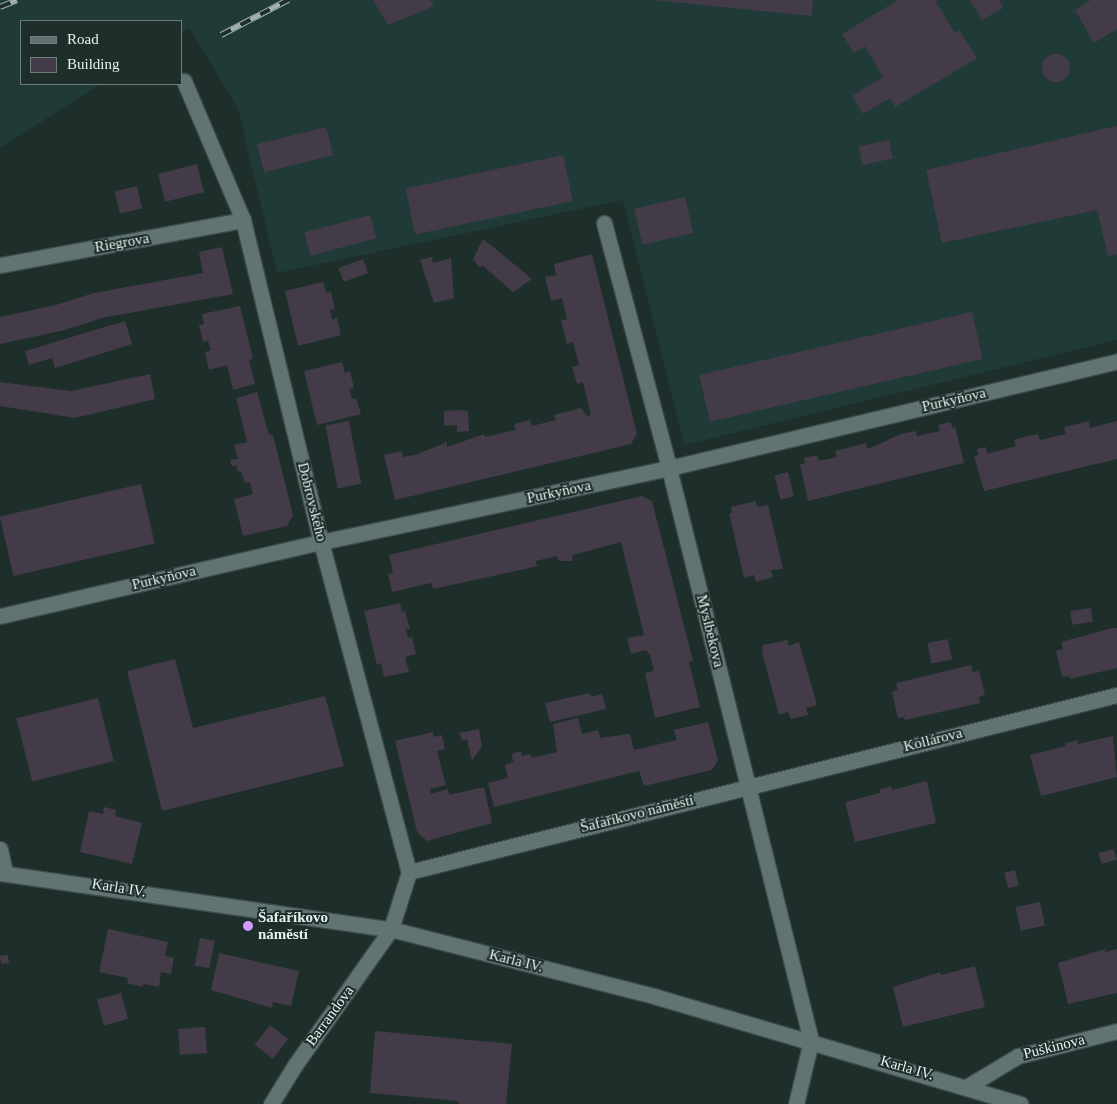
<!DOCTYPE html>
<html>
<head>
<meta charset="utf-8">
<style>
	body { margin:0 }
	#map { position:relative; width:1117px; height:1104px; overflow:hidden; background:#1d2e2b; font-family:"Times New Roman",serif }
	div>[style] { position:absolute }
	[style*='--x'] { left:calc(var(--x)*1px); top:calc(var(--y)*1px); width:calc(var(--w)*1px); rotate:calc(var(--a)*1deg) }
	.built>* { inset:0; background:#203a37 }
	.building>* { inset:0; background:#433c48; transform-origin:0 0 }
	.round { border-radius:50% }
	.roads { filter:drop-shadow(1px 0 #3c4b49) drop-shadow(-1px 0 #3c4b49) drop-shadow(0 1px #3c4b49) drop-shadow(0 -1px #3c4b49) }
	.minor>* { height:15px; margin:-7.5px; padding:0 7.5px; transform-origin:7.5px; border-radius:7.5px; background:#617471 }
	.rail>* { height:5.5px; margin-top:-2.75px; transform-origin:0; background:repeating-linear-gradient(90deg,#1d2e2b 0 11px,#a4b1af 0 22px); box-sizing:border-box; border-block:1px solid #a4b1af }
	.dots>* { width:14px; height:14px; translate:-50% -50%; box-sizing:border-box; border:2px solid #1d2e2b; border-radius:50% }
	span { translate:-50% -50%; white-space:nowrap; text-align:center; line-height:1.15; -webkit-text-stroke:4px #1d2e2b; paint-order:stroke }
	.street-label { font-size:15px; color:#e7f2f0 }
	.poi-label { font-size:15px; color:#e7f2f0; font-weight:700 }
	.left { translate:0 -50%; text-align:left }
	.legend { position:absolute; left:20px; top:20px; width:162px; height:65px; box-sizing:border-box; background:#1d2e2b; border:1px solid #6e7c7a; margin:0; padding:6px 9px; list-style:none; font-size:15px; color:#e7f2f0 }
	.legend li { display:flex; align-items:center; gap:10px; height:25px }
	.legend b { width:25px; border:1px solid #6e7c7a }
</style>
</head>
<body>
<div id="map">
	<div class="built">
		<div style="clip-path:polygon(0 0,1117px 0,1117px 340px,684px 445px,623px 200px,277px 273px,238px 109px,190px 28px,181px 33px,181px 21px,21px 21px,21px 84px,101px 84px,0 148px)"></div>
	</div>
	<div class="building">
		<div style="clip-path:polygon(373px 0,430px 0,434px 6px,388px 25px)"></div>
		<div style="clip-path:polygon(653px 0,813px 0,812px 16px)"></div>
		<div style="clip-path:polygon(898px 0,939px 0,936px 2px,955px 33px,959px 30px,977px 58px,895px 107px,890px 98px,863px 114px,852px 96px,883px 77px,865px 46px,854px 53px,842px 34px)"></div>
		<div style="clip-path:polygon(970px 0,999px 0,1003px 8px,982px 20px)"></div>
		<div style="clip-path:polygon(1091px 0,1117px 0,1117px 29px,1094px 43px,1075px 10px)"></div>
		<div class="round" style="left:1042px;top:54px;width:28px;height:28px"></div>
		<div style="clip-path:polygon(1117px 126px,1117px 254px,1108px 256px,1097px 210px,942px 243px,926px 170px)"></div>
		<div style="left:326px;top:127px;width:29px;height:71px;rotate:76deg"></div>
		<div style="left:889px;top:140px;width:19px;height:31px;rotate:78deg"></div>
		<div style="left:563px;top:155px;width:47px;height:161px;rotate:78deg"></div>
		<div style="left:197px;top:164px;width:29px;height:40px;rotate:76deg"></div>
		<div style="left:137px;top:186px;width:23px;height:23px;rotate:77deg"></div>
		<div style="left:685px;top:197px;width:37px;height:52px;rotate:77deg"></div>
		<div style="left:370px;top:215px;width:24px;height:68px;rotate:75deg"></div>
		<div style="clip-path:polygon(483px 239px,497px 250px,532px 279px,513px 292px,482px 265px,480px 268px,473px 259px)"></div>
		<div style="clip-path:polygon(222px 247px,233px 294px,102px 318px,65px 330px,0 344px,0 317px,56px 305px,94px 293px,203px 273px,199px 252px)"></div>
		<div style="clip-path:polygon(592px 254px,637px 434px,631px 444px,395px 500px,384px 455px,402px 451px,403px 457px,415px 455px,447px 442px,447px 447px,484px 434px,485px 437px,516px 430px,514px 424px,530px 420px,532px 426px,556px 420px,554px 415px,581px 408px,587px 416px,591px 415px,583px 382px,577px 384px,572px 367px,579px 365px,573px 342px,567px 344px,561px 321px,567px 319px,562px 298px,551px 301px,545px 277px,556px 275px,554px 264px)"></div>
		<div style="clip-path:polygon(432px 257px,433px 263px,451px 258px,454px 298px,434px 303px,420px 260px)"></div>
		<div style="left:363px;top:259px;width:15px;height:26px;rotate:70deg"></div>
		<div style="clip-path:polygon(323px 282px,326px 293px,331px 292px,335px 309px,330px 310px,332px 320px,337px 318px,341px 335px,298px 346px,285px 291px)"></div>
		<div style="clip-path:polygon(240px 306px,253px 359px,249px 360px,255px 384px,233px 390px,227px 365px,209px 370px,205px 352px,211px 350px,208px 341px,203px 342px,199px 325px,204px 324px,202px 314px)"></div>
		<div style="left:972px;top:312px;width:48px;height:280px;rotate:77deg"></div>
		<div style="clip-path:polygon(125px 321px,132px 344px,55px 368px,52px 358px,29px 365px,25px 351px)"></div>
		<div style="clip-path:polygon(342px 362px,345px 373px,350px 371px,354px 388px,349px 389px,352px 399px,356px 398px,361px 414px,317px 425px,304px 371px)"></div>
		<div style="clip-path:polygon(150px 374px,155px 399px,75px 418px,0 406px,0 382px,71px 391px)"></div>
		<div style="clip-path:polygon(257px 392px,269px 435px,273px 435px,293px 515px,287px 526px,243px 536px,234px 499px,253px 494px,250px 482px,245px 483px,241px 471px,238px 472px,236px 465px,232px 467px,230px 460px,238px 459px,234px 445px,247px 442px,236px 398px)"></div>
		<div style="clip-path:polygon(457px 410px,468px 411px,469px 431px,457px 432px,457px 425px,444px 426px,444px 411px)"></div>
		<div style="left:349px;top:421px;width:64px;height:24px;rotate:79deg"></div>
		<div style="clip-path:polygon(1089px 421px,1090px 428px,1117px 421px,1117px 459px,984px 491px,974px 456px,979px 455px,977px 449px,986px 447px,987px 454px,1016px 446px,1014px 440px,1027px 436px,1038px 434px,1040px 440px,1066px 434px,1064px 427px)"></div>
		<div style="clip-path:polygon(951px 422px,952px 428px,955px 427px,964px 463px,808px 501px,800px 464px,805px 464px,804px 458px,817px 455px,819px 461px,837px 457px,835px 451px,866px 443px,868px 449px,901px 434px,916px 431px,917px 436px,940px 431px,938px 425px)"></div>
		<div style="left:788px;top:472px;width:25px;height:14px;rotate:76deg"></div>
		<div style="left:141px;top:484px;width:61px;height:145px;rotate:77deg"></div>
		<div style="clip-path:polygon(642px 496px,652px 501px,693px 661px,689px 662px,700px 707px,655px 718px,645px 673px,654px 671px,650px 655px,646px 650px,631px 654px,627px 638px,644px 635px,621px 542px,573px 555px,572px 561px,559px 561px,557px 556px,536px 561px,537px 566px,525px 569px,433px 589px,431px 583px,392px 592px,388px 574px,393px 573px,389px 555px)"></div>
		<div style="clip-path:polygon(756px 501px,757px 507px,768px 505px,783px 569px,771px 570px,773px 577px,756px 582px,754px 575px,744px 578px,729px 513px,732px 513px,731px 507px)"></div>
		<div style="clip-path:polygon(400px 603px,402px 612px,405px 611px,410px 629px,406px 629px,408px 638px,412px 637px,416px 654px,405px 657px,409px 672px,384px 677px,381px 663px,377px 665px,364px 611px)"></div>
		<div style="left:1091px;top:608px;width:14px;height:21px;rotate:82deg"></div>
		<div style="clip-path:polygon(1112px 628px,1117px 628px,1117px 668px,1070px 679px,1069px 676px,1062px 677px,1056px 651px,1063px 649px,1061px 642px)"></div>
		<div style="left:948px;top:639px;width:21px;height:21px;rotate:79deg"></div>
		<div style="clip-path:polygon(788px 640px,788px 646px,799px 642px,817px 705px,806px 708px,808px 715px,791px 719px,788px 712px,779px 715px,762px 652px,763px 645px)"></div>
		<div style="clip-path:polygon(175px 659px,193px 728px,325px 696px,344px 766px,162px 811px,127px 671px)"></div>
		<div style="clip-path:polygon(971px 665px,973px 672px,979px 671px,985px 695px,979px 697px,980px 703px,905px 720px,904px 717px,898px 718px,892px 692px,898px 690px,896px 683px)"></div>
		<div style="clip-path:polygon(590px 693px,591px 697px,602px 694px,606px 709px,550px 722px,545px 703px)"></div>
		<div style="left:98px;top:698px;width:65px;height:84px;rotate:76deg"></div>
		<div style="clip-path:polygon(578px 718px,582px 734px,598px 730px,600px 738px,630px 734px,634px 750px,677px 740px,674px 730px,708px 722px,718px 760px,712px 770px,644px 786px,639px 771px,494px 807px,488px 783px,508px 778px,505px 765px,514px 762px,511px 754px,521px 751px,522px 756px,531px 754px,531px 758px,557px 752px,553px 724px)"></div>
		<div style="clip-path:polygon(479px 729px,482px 746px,472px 761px,467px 739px,462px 741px,459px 733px)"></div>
		<div style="clip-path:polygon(433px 732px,434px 737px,442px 735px,445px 749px,437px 751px,446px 785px,430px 789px,431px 794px,448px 789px,449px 795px,484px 787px,492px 823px,427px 841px,417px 832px,395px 741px)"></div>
		<div style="clip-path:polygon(1113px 736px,1117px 777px,1041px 796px,1030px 755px,1066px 746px,1065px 743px,1078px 740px,1078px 744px)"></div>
		<div style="clip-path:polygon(927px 781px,936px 823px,855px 842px,845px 802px,880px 793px,879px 790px,891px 786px,892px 790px)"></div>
		<div style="clip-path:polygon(104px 807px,116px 810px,115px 816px,142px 823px,132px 864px,80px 852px,89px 811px,103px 814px)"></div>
		<div style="left:1114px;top:849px;width:11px;height:16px;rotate:75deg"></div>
		<div style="left:1015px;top:870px;width:16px;height:11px;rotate:76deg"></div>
		<div style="left:1040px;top:902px;width:24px;height:25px;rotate:78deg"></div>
		<div style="clip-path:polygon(108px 929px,168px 942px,165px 956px,174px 958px,171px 974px,161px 972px,159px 987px,143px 984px,143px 987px,127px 983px,128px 978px,99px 972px)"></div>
		<div style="left:200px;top:938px;width:15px;height:28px;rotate:11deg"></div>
		<div style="clip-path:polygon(1105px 949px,1105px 952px,1117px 949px,1117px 993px,1068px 1004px,1058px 963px)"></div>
		<div style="clip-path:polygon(219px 953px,299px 971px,291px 1006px,273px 1002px,272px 1008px,211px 990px)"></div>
		<div style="left:8px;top:955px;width:8px;height:8px;rotate:83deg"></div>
		<div style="clip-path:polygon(975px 966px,985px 1007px,903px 1027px,893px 987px,940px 972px,941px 975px)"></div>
		<div style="left:121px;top:993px;width:27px;height:25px;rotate:75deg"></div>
		<div style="left:270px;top:1025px;width:23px;height:25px;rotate:38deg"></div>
		<div style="left:205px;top:1027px;width:26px;height:27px;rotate:86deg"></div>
		<div style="clip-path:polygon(375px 1031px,512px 1044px,506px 1104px,459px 1104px,459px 1101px,370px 1093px)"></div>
	</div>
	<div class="roads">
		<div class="minor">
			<div style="--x:184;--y:81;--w:151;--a:67"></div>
			<div style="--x:243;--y:220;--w:331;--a:76.4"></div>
			<div style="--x:321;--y:542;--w:342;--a:75.1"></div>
			<div style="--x:409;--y:872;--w:60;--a:107.5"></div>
			<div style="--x:391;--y:929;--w:166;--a:125.2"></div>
			<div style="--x:295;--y:1065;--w:46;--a:121.6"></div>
			<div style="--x:604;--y:223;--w:253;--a:75.1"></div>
			<div style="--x:669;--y:468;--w:590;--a:76.08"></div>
			<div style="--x:811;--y:1041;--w:65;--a:103.4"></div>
			<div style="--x:0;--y:265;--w:247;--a:-10.5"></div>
			<div style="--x:0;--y:616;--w:329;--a:-13"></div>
			<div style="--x:321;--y:542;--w:356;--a:-12"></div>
			<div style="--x:669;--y:468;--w:461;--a:-13.4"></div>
			<div style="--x:0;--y:849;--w:25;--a:78"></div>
			<div style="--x:409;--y:872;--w:730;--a:-14.04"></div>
			<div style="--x:0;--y:873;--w:395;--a:8.2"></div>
			<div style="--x:391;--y:929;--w:275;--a:14.3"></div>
			<div style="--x:657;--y:997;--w:379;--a:16.4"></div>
			<div style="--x:968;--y:1086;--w:58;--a:-31"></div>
			<div style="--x:1018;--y:1056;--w:102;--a:-14.2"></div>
		</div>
	</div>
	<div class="rail">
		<div style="--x:0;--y:7;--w:18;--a:-22"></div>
		<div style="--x:221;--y:35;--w:76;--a:-27.6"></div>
	</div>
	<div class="dots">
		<div style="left:248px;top:926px;background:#d69bfa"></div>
	</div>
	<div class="street-label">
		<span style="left:122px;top:243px;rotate:-10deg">Riegrova</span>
		<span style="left:954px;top:400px;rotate:-13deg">Purkyňova</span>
		<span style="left:559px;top:492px;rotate:-12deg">Purkyňova</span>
		<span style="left:312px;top:502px;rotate:76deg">Dobrovského</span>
		<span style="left:164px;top:578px;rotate:-13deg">Purkyňova</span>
		<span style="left:710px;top:631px;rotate:76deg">Myslbekova</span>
		<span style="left:933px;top:740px;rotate:-14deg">Kollárova</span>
		<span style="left:637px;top:814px;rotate:-14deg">Šafaříkovo náměstí</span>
		<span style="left:119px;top:888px;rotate:9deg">Karla IV.</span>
		<span style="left:516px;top:961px;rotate:14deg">Karla IV.</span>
		<span style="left:330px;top:1016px;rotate:-54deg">Barrandova</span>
		<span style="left:1054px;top:1047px;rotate:-14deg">Puškinova</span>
		<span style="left:907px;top:1068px;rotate:16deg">Karla IV.</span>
	</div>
	<div class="poi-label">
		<span class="left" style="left:258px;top:926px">Šafaříkovo<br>náměstí</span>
	</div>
	<ul class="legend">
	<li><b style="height:6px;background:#617471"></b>Road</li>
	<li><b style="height:14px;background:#433c48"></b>Building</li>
	</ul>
</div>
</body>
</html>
